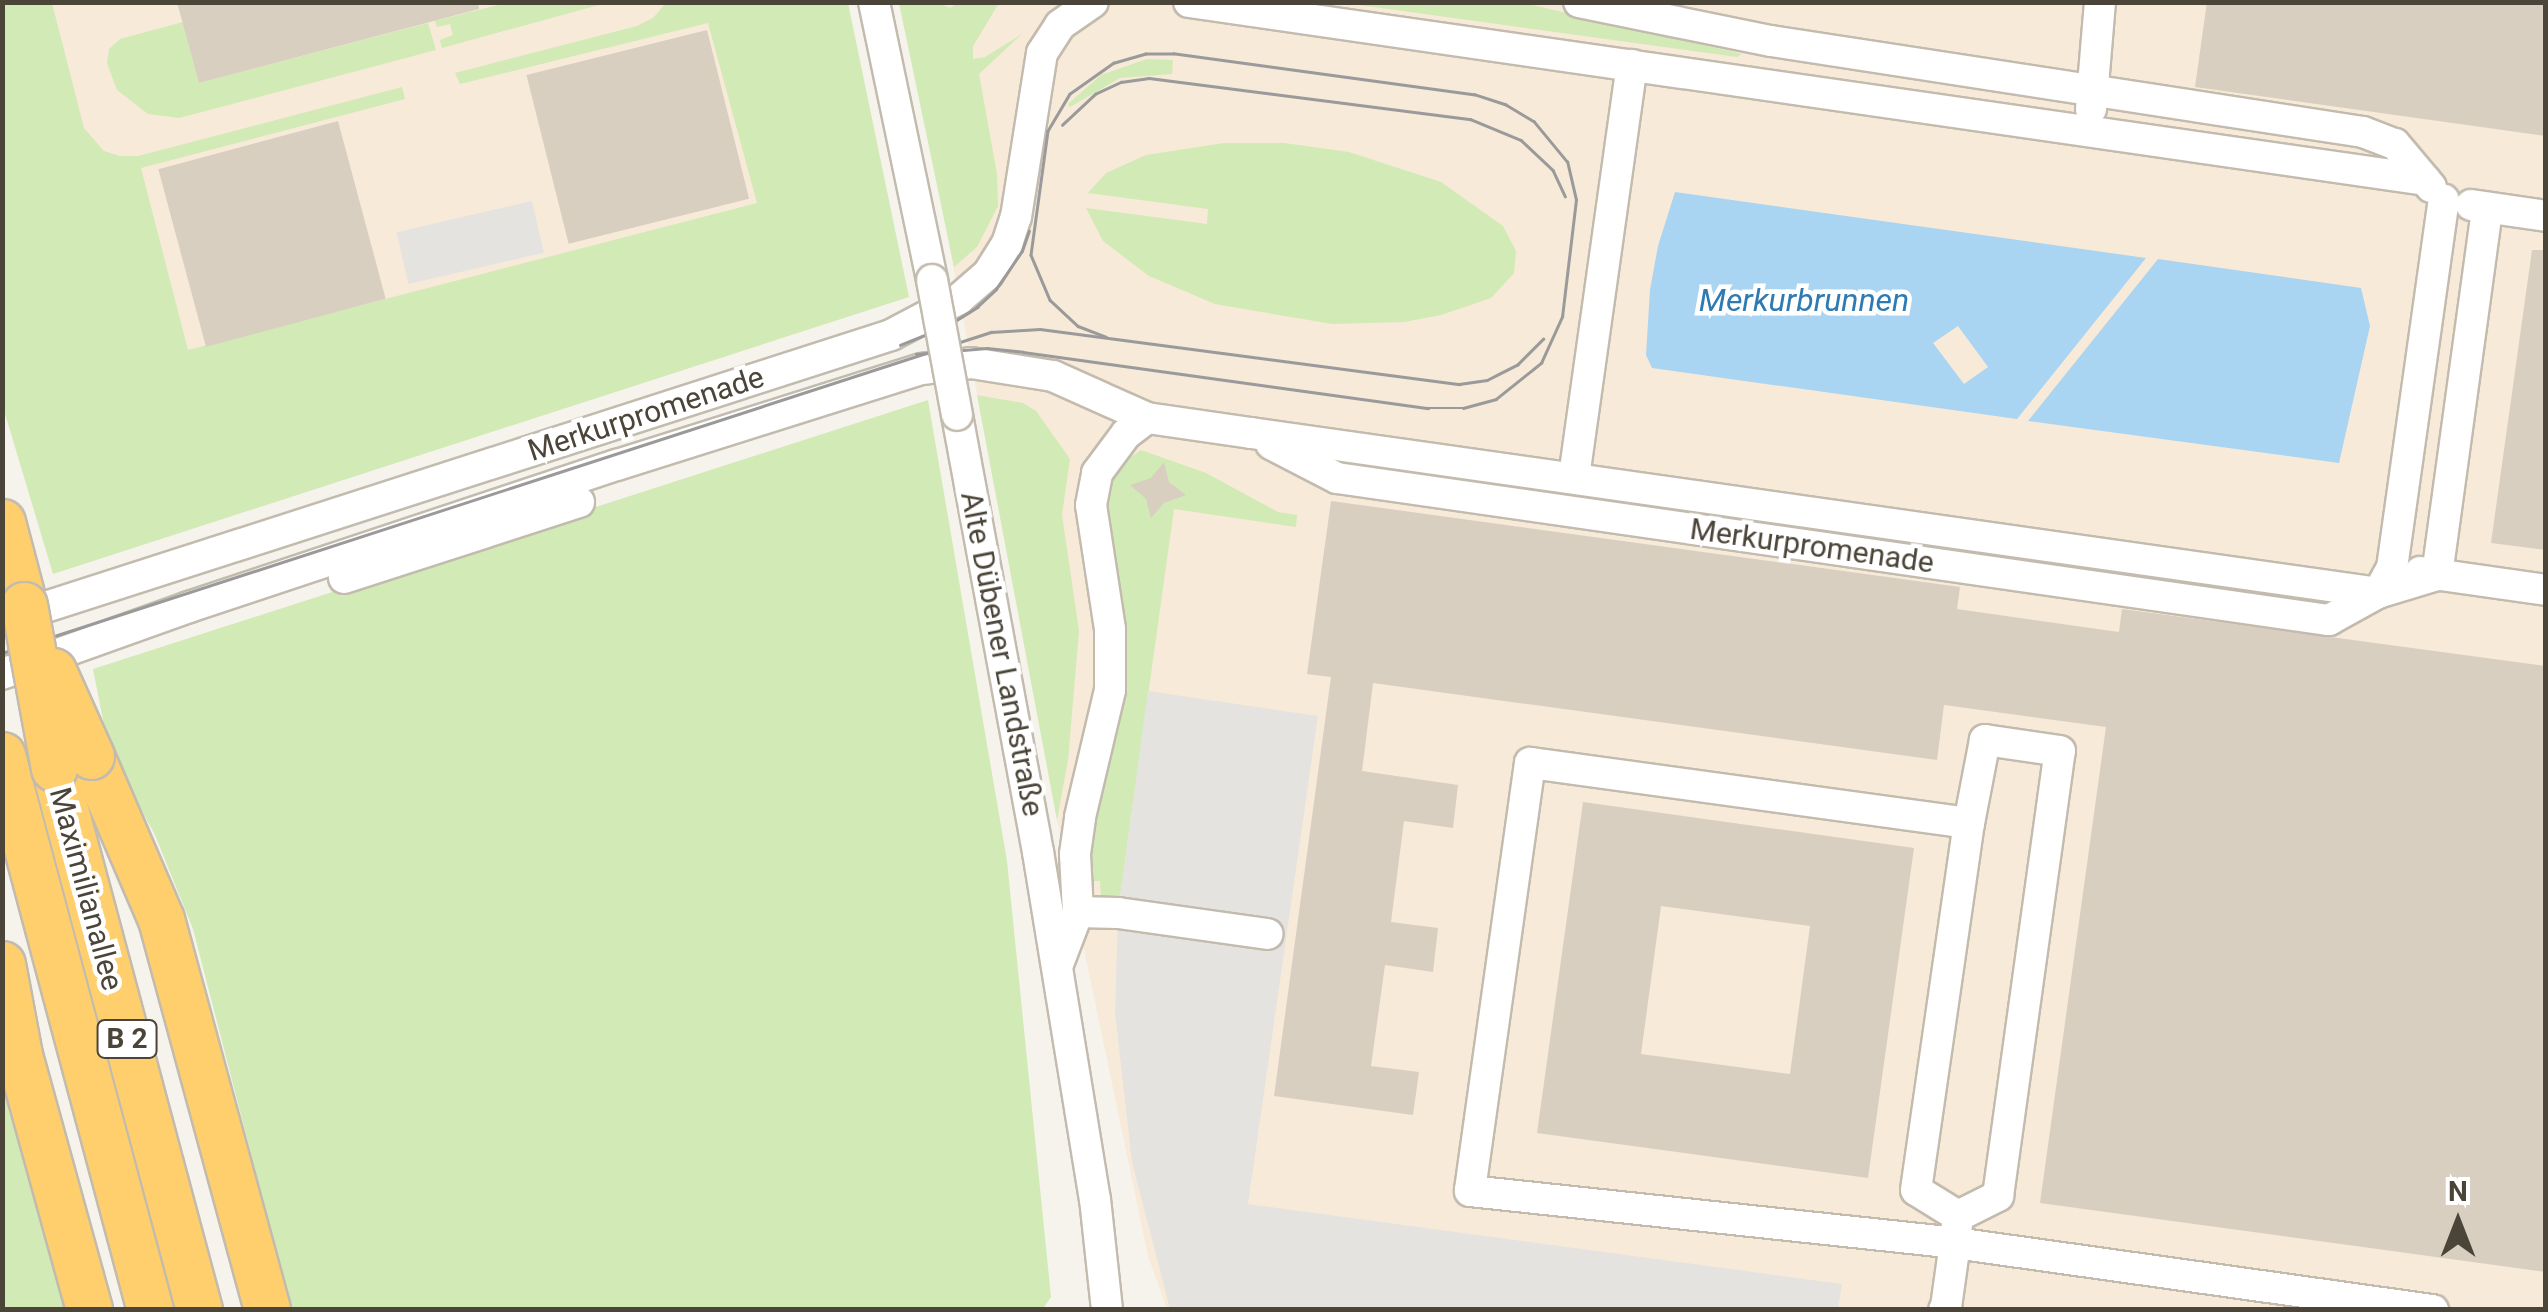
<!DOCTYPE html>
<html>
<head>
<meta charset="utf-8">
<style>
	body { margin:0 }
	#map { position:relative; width:2548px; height:1312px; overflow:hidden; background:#f6f3ec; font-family:Roboto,sans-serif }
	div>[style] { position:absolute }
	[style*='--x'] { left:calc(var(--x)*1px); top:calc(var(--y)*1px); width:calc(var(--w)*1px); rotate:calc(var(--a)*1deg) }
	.commercial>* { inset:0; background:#f7ead8 }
	.green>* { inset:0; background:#d2eab5 }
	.parking>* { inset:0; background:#e5e3e0; transform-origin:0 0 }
	.water>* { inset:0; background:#a9d4f2 }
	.building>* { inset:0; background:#d8cfc1; transform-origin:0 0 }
	.roads { filter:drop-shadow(2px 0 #c2bbae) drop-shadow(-2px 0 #c2bbae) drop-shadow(0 2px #c2bbae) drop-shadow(0 -2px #c2bbae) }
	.minor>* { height:30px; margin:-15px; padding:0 15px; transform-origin:15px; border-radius:15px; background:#fff }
	.highway>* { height:45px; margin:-22.5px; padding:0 22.5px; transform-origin:22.5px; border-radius:22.5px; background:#ffcf6e }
	.tram>* { height:2.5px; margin:-1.25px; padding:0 1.25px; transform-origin:1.25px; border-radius:1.25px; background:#9a9a9a }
	.bridges { filter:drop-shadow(2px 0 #c2bbae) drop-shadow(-2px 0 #c2bbae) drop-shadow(0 2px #c2bbae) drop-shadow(0 -2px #c2bbae) }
	.minor-bridge>* { height:30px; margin:-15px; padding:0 15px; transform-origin:15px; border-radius:15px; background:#fff }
	.highway-bridge>* { height:45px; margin:-22.5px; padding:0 22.5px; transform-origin:22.5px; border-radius:22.5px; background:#ffcf6e }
	span { translate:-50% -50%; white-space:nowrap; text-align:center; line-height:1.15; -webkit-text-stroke:9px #fff; paint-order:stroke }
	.shield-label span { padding:2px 8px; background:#fff; border:2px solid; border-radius:8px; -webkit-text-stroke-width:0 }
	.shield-label { font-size:28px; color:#4b4439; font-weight:700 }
	.street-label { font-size:30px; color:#4b4439 }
	.water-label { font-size:32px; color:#2e7ab2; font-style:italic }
	.frame { position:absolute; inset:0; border:5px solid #4b4439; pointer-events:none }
	.north { position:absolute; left:2408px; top:1172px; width:100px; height:100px; -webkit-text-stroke:8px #fff; paint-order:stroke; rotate:0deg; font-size:28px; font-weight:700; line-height:40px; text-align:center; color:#4b4439 }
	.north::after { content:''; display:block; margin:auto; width:35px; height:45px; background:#4b4439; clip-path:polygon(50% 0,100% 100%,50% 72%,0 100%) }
</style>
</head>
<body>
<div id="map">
	<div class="commercial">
		<div style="clip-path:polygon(2px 3px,817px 3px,867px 232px,106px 470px)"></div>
		<div style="clip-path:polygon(899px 3px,2545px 3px,2545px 1309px,1167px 1309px,1148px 1256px,1057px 820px,941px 201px)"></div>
	</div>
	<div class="green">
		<div style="clip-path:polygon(2px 3px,52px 3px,84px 128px,104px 151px,120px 156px,138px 156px,402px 87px,405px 99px,141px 168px,188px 350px,757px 203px,708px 23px,460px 84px,455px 73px,637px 26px,653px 18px,666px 3px,848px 3px,909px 297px,53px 574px,3px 407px)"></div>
		<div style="clip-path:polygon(506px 3px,506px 2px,606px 3px,442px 48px,440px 40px,453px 35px,450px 24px,437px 27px,435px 21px)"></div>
		<div style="clip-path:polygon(899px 3px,939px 3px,950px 8px,958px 3px,999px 3px,973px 46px,973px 59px,985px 57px,1022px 34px,979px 74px,997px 174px,998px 206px,977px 247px,954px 267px)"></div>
		<div style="clip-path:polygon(1345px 3px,1524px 3px,1742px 54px,1737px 57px)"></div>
		<div style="clip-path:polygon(183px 22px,199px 83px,428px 23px,436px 50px,179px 118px,148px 114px,117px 90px,107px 63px,109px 49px,120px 39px)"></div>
		<div style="clip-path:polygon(1147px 59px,1173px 60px,1172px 74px,1120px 78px,1070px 107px,1068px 104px,1101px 75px)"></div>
		<div style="clip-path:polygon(1224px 143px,1284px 143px,1349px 152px,1441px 182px,1503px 226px,1516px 251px,1514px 273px,1491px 298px,1441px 315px,1404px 322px,1332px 324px,1215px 304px,1149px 276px,1103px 241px,1086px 208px,1207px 224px,1208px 209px,1088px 193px,1106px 173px,1146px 155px)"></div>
		<div style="clip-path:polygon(977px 395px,1023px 403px,1036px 411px,1070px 459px,1062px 515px,1079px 631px,1068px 760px,1057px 820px)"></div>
		<div style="clip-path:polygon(928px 400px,1007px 861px,1051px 1297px,1042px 1310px,291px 1309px,193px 929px,155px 835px,109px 750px,93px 669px)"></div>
		<div style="clip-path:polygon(1141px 450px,1206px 473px,1278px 512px,1297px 515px,1296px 527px,1174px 509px,1120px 897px,1101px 897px,1100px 881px,1088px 881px,1089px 846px,1116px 729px,1125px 663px,1104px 494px,1117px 467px)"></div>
		<div style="clip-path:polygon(3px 1069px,65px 1309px,3px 1309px)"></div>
	</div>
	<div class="parking">
		<div style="left:532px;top:201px;width:53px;height:139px;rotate:77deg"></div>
		<div style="clip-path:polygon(1148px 691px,1318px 716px,1248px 1204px,1842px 1284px,1838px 1309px,1170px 1309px,1132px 1162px,1115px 1013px,1118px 912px)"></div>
	</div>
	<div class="water">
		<div style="clip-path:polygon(evenodd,1675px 192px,2146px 258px,2017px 419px,1652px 368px,1646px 355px,1650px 290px,1658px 246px,1675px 192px,1958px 326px,1988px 367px,1964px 384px,1933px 343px,1958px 326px)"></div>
		<div style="clip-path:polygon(2158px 259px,2361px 288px,2370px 326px,2339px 463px,2028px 421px)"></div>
	</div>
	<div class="building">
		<div style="clip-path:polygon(177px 2px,478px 2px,479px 9px,199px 83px)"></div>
		<div style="clip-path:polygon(2207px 2px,2546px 2px,2546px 136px,2195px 87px)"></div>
		<div style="left:707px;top:30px;width:174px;height:186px;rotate:76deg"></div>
		<div style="left:338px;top:121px;width:184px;height:186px;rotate:75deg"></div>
		<div style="clip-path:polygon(2532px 250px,2546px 250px,2546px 550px,2491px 543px)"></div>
		<div style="clip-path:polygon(1164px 462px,1169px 482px,1186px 495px,1164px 503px,1151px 518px,1146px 499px,1130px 485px,1151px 478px)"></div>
		<div style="clip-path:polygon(1331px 501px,1960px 587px,1957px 609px,2119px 632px,2122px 609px,2546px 666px,2546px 1272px,2040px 1203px,2106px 727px,1944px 705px,1937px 760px,1373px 683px,1362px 771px,1458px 785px,1453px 828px,1404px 821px,1391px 922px,1438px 928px,1433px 972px,1385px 965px,1371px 1066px,1419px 1072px,1413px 1115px,1274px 1096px,1331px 677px,1307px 674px)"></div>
		<div style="clip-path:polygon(evenodd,1583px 802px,1914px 848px,1868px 1178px,1537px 1133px,1583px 802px,1661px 906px,1810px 926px,1790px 1074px,1641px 1054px,1661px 906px)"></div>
	</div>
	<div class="roads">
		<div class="minor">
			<div style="--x:874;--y:2;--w:284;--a:78.2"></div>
			<div style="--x:1189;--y:2;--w:1249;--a:8.19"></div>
			<div style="--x:1579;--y:2;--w:196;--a:11.5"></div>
			<div style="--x:1771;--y:41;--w:599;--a:8.74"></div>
			<div style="--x:2363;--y:132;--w:34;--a:21"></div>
			<div style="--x:2395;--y:144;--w:56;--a:50.1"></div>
			<div style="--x:2091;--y:109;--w:107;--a:-85.2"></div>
			<div style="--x:2471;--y:205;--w:76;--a:8.3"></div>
			<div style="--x:957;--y:415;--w:444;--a:79.5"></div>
			<div style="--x:1038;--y:852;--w:352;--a:80.7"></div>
			<div style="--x:1095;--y:1199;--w:112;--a:83.8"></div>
			<div style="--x:1271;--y:444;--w:74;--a:27.3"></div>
			<div style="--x:1337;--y:478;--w:1002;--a:8.15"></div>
			<div style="--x:2329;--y:620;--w:56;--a:-28.9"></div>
			<div style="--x:2378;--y:593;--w:29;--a:-61"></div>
			<div style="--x:2392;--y:568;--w:372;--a:-82"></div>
			<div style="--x:1574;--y:477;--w:416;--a:-82"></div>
			<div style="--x:2420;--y:572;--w:127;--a:8.1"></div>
			<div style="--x:2437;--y:575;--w:370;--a:-82.2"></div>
			<div style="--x:344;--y:578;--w:247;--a:-17.9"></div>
			<div style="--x:2;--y:621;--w:934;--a:-17.83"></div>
			<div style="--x:891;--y:335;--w:77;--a:-27.9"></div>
			<div style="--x:959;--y:299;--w:38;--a:-41"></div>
			<div style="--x:988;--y:274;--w:36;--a:-58"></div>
			<div style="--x:1007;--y:244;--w:28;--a:-72"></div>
			<div style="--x:1016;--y:217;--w:166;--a:-81"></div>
			<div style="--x:1042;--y:53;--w:33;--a:-57"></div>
			<div style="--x:1060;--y:25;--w:40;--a:-34.9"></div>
			<div style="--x:2;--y:674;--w:199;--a:-19.7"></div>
			<div style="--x:189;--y:607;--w:451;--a:-18.4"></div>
			<div style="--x:617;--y:465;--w:320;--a:-17.5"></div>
			<div style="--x:922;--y:369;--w:49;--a:-7"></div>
			<div style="--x:971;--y:363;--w:83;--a:9"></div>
			<div style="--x:1053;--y:376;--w:103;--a:24.1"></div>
			<div style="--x:1147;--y:418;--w:105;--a:8.2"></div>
			<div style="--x:1251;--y:433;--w:1138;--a:8.08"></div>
			<div style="--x:2378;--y:593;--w:62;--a:-17"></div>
			<div style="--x:1078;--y:912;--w:40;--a:1.4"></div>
			<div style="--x:1118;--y:913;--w:151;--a:8"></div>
			<div style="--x:1058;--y:964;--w:56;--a:-69"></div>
			<div style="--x:1078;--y:912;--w:58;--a:-93"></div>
			<div style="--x:1075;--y:854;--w:37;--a:-82"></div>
			<div style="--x:1080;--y:817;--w:130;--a:-76.7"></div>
			<div style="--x:1110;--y:690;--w:61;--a:-90"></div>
			<div style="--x:1110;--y:629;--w:125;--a:-98.7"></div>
			<div style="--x:1091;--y:505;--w:33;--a:-79"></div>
			<div style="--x:1097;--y:473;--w:49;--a:-53.4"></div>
			<div style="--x:1126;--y:434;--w:26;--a:-37"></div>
			<div style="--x:1958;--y:1216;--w:49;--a:-148.2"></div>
			<div style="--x:1916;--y:1190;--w:371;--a:-81.8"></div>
			<div style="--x:1944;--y:1310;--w:4;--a:-56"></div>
			<div style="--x:1946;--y:1307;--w:65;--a:-82"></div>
			<div style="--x:1955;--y:1243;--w:27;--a:-84"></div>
			<div style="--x:1958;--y:1216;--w:45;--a:-26.6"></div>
			<div style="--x:1998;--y:1196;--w:449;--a:-82.1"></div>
			<div style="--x:2060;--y:751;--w:76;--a:-171.7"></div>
			<div style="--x:1985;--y:740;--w:85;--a:100.9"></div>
			<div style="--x:1969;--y:823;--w:443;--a:-172.2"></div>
			<div style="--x:1530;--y:763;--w:432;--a:98"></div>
			<div style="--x:1470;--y:1191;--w:488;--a:6.1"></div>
			<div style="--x:1955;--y:1243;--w:483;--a:8"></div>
		</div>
		<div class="highway">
			<div style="--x:2;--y:522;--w:86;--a:75.2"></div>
			<div style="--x:2;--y:755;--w:574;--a:75.07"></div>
			<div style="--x:91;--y:756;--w:177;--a:66.8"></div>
			<div style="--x:161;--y:919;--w:405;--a:74.8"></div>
			<div style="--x:54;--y:768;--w:561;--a:75.02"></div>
			<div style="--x:2;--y:964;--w:93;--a:79.4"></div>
			<div style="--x:19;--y:1055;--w:264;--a:74.6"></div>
		</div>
	</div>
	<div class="tram">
		<div style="--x:1062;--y:125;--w:45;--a:-43.2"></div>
		<div style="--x:1095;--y:94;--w:29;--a:-25"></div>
		<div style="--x:1121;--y:82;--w:28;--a:-8"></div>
		<div style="--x:1149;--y:78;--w:324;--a:7.3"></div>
		<div style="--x:1470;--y:119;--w:55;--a:22.4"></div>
		<div style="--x:1521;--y:140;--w:44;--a:43.2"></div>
		<div style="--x:1553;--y:170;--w:29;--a:65"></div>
		<div style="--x:900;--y:345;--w:51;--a:-22"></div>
		<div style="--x:947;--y:326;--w:36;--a:-32"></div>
		<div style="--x:977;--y:307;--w:26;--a:-43"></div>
		<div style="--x:996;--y:289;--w:46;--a:-55.6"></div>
		<div style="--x:1022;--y:251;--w:21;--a:-71"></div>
		<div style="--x:916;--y:354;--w:71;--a:-4.8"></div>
		<div style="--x:987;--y:348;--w:36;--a:6"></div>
		<div style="--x:1023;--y:352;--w:409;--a:7.9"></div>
		<div style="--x:1428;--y:408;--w:35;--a:0"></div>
		<div style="--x:1463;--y:408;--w:34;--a:-15"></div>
		<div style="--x:1496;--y:399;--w:58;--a:-38.7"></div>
		<div style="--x:1541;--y:363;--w:51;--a:-65.5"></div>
		<div style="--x:1562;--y:317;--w:118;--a:-83.2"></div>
		<div style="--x:1576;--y:200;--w:39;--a:-103"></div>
		<div style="--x:1567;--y:162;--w:52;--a:-129.5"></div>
		<div style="--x:1534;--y:122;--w:33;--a:-149"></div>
		<div style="--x:1506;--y:105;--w:33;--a:-162"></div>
		<div style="--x:1475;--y:95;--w:304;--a:-172.2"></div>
		<div style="--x:1174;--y:54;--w:28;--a:180"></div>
		<div style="--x:1146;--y:54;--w:33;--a:164"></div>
		<div style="--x:1114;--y:63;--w:54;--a:144.8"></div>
		<div style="--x:1070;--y:94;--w:43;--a:120.7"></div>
		<div style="--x:1048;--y:131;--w:125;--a:97.8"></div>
		<div style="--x:1031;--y:255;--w:49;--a:67.1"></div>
		<div style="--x:1050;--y:300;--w:38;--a:43"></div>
		<div style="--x:1078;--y:326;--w:30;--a:21"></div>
		<div style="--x:2;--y:653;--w:1040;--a:-17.98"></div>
		<div style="--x:991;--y:332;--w:49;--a:-3.5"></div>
		<div style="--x:1040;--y:329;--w:423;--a:7.5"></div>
		<div style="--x:1459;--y:384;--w:28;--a:-8"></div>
		<div style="--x:1487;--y:380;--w:34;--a:-27"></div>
		<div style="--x:1517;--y:365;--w:37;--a:-45"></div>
	</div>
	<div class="bridges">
		<div class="minor-bridge">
			<div style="--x:932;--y:280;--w:137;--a:79.5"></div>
		</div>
		<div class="highway-bridge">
			<div style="--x:24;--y:605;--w:166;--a:79.6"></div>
			<div style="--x:53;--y:671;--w:93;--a:65.9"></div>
		</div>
	</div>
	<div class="shield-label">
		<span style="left:127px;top:1039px">B 2</span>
	</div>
	<div class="street-label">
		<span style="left:646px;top:414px;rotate:-18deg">Merkurpromenade</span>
		<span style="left:1812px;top:546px;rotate:8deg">Merkurpromenade</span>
		<span style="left:1002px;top:654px;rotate:79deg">Alte Dübener Landstraße</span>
		<span style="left:86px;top:889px;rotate:75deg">Maximilianallee</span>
	</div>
	<div class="water-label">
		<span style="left:1804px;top:300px">Merkurbrunnen</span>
	</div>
	<div class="frame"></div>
	<div class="north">N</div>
</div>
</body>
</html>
